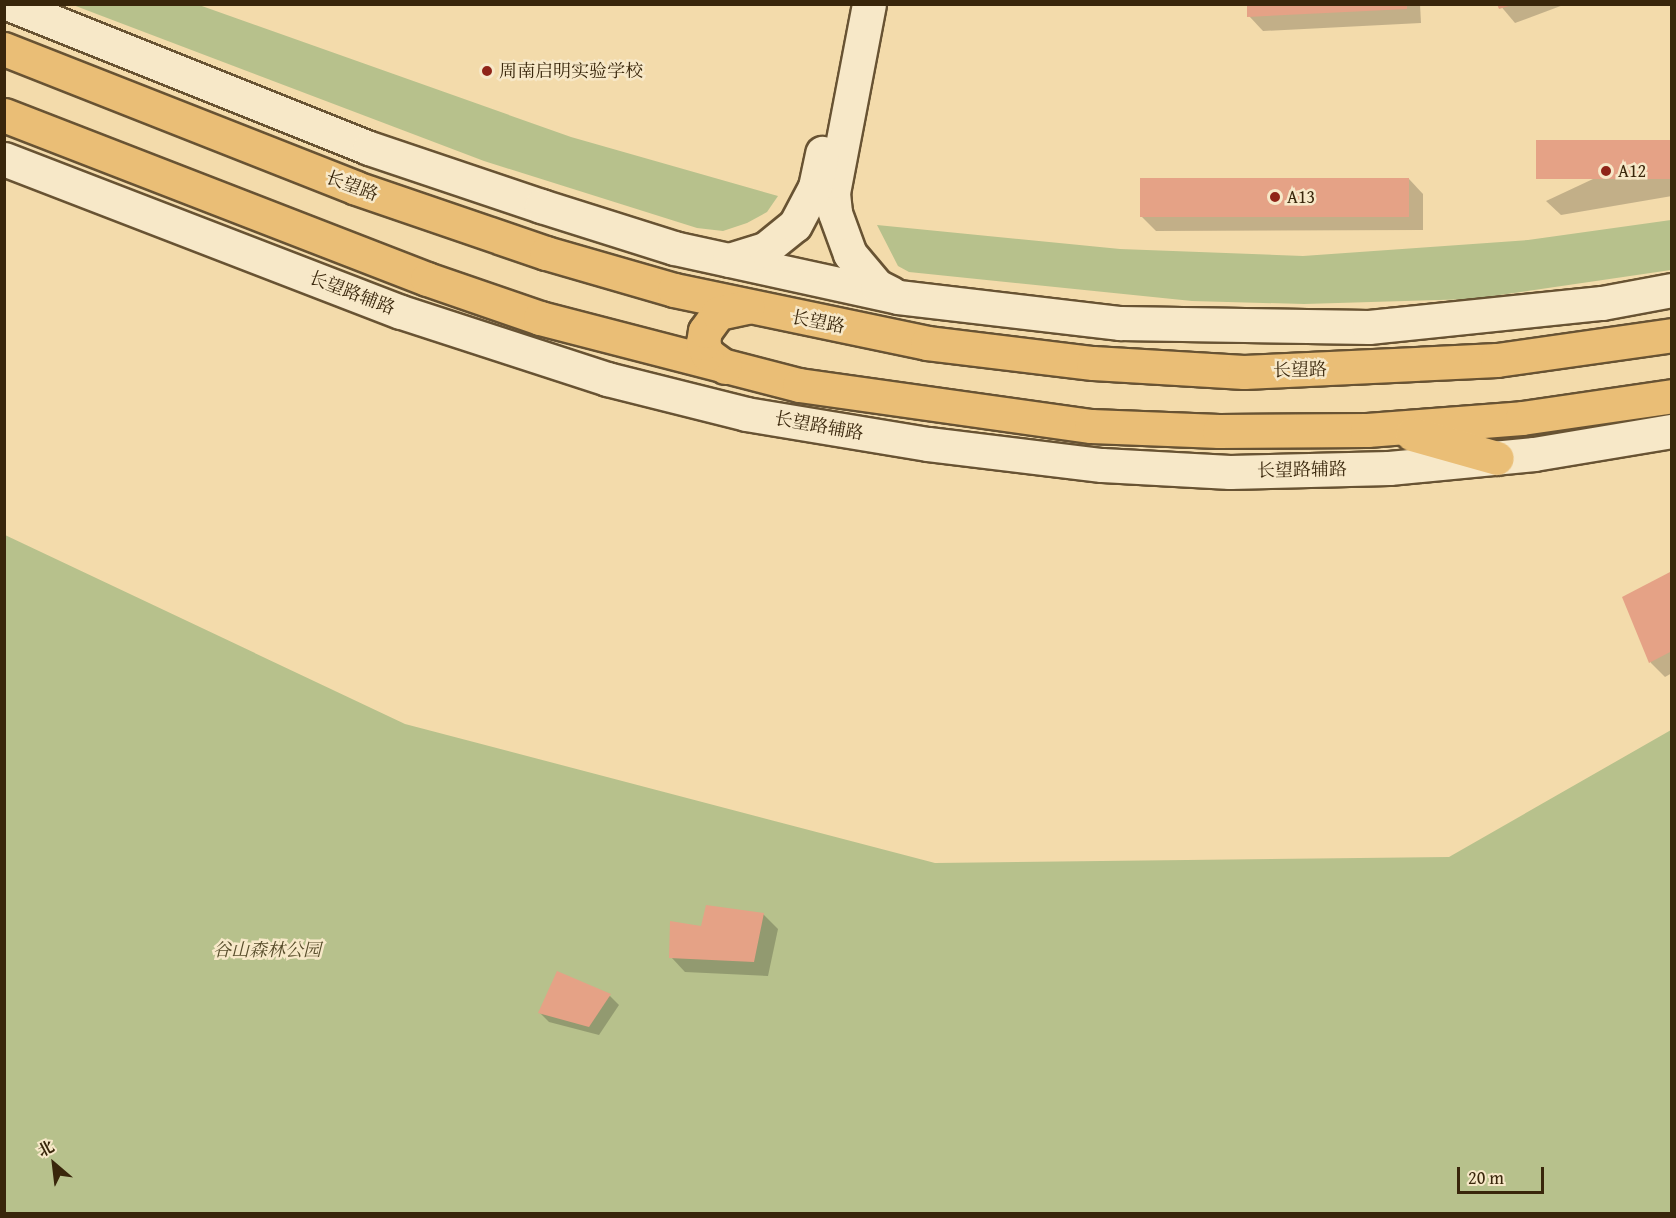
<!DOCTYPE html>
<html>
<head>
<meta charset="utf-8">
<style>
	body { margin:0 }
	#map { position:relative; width:1676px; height:1218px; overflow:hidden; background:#f3dbab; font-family:"Gentium Book Plus","Noto Serif SC",serif }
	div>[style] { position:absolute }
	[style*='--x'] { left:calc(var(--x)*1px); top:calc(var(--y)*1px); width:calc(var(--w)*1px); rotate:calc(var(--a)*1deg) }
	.green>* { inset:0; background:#b7c18c }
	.shadow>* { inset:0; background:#0003 }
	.building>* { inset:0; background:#e5a286; transform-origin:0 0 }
	.roads { filter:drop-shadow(2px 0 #685333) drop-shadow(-2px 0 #685333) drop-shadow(0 2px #685333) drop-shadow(0 -2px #685333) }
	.minor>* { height:33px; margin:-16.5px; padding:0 16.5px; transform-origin:16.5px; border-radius:16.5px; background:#f7e8c8 }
	.major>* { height:33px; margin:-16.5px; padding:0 16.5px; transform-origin:16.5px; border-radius:16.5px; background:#eabe76 }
	.dots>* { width:16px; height:16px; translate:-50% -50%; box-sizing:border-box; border:3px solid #f7e8c8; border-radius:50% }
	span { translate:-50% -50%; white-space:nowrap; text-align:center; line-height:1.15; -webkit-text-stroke:5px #f7e8c8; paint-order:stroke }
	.poi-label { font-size:18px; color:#39260b }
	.left { translate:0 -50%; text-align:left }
	.street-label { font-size:18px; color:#39260b }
	.park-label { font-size:18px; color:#584d2b; font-style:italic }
	.frame { position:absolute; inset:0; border:6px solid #39260b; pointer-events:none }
	.north { position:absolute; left:24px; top:1134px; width:60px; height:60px; -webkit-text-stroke:4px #f7e8c8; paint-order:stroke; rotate:332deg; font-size:16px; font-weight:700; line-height:24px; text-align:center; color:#39260b }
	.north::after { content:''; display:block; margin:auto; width:21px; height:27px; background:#39260b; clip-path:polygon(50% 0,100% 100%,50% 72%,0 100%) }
	.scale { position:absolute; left:1457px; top:1167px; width:87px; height:27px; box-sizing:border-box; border:3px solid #39260b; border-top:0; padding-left:8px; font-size:18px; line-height:21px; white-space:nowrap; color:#39260b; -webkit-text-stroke:4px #f7e8c8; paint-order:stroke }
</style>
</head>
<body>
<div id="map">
	<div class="green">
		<div style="clip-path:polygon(73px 5px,199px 5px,571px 137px,778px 196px,767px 212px,747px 223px,723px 231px,697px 228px,484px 161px)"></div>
		<div style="clip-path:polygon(1671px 220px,1671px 270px,1472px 299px,1304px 304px,1192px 301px,909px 272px,898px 266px,877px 225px,1120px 249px,1303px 256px,1528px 240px)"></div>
		<div style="clip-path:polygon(5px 535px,405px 724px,935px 863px,1449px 857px,1671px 730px,1671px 1213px,5px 1214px)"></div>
	</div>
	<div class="shadow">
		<div style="clip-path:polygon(1248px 4px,1420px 4px,1421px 23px,1263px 31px,1249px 16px)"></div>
		<div style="clip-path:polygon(1499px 4px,1566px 4px,1515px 23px)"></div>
		<div style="clip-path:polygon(1672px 142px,1672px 196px,1561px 215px,1546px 201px)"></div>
		<div style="clip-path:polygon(1409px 179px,1423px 194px,1423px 230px,1156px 231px,1141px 216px)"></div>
		<div style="clip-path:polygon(1672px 573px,1672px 673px,1665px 677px,1651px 663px,1624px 598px)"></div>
		<div style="clip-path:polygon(763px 914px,778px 929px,768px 976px,685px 972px,671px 957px,702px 927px)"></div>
		<div style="clip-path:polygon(610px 996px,619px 1005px,599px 1035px,549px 1022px,539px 1012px)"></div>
	</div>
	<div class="building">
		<div style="clip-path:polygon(1247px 4px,1407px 4px,1407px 9px,1247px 17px)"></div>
		<div style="clip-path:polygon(1497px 4px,1512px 4px,1512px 5px,1499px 9px)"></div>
		<div style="left:1672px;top:140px;width:39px;height:136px;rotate:90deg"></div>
		<div style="left:1140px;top:178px;width:269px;height:39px"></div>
		<div style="clip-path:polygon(1672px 571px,1672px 651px,1649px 663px,1622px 597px)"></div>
		<div style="clip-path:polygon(706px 905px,764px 913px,754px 962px,669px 958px,670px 921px,701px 926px)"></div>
		<div style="clip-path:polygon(557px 971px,611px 994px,589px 1027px,538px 1013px)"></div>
	</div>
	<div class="roads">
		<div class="minor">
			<div style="--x:9;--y:4;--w:388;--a:21.8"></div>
			<div style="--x:369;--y:148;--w:182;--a:18.6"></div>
			<div style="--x:541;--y:206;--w:139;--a:17.5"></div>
			<div style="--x:674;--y:248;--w:229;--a:12.3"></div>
			<div style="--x:898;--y:297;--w:224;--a:6.7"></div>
			<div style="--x:1120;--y:323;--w:249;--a:0.9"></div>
			<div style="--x:1369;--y:327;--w:234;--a:-5.9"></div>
			<div style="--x:1602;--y:303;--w:71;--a:-10.5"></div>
			<div style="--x:869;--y:4;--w:192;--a:100.8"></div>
			<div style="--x:833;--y:193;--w:20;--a:84"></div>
			<div style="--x:835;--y:213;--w:44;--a:69.9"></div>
			<div style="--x:850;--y:254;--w:42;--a:49.8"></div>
			<div style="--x:877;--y:286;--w:16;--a:27"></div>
			<div style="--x:4;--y:159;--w:425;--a:21.1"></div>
			<div style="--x:401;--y:312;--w:217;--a:18"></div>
			<div style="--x:607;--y:379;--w:143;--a:14.1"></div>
			<div style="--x:746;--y:414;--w:184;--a:9.4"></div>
			<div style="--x:928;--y:444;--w:175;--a:6.9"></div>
			<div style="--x:1102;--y:465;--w:128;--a:3.1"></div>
			<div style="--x:1230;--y:472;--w:159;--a:-1.4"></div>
			<div style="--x:1389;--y:468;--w:146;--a:-5.5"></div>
			<div style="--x:1534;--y:454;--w:140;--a:-9.5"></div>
			<div style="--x:729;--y:260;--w:38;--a:-17"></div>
			<div style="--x:765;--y:249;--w:38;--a:-39"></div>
			<div style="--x:795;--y:225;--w:43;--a:-62.2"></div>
			<div style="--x:815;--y:187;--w:35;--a:-78"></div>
		</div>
		<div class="major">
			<div style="--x:4;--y:49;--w:378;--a:21.5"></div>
			<div style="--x:356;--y:188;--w:201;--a:18.9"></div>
			<div style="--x:546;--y:253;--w:133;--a:16.1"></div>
			<div style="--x:674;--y:290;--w:258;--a:11.8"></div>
			<div style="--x:927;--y:343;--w:167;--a:6.9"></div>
			<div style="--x:1093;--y:363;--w:151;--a:3.4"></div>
			<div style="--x:1244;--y:372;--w:253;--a:-2.7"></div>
			<div style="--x:1497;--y:360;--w:177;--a:-8.1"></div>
			<div style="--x:4;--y:115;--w:454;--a:21.2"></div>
			<div style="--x:427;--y:279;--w:120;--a:19"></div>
			<div style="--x:540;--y:318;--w:268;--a:14.5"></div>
			<div style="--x:799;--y:385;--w:295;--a:8"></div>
			<div style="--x:1091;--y:426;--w:128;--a:2.2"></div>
			<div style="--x:1219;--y:431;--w:148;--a:-0.4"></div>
			<div style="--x:1367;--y:430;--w:155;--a:-4.4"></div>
			<div style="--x:1522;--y:418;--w:152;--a:-8.3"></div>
			<div style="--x:725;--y:367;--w:22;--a:-144"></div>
			<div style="--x:707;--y:354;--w:12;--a:-110"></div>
			<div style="--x:703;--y:343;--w:12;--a:-81"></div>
			<div style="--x:705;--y:331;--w:22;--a:-54"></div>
			<div style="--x:718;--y:313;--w:30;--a:-12"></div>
			<div style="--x:1412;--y:434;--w:88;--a:15.8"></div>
		</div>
	</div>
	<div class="dots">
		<div style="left:487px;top:71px;background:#8f2418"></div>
		<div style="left:1606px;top:171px;background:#8f2418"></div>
		<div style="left:1275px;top:197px;background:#8f2418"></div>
	</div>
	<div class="poi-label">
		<span class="left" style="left:499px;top:71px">周南启明实验学校</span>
		<span class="left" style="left:1618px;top:171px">A12</span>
		<span class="left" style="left:1287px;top:197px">A13</span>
	</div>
	<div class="street-label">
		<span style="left:352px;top:186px;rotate:20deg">长望路</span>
		<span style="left:352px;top:293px;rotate:21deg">长望路辅路</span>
		<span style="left:818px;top:322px;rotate:11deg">长望路</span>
		<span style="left:1300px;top:370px;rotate:-1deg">长望路</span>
		<span style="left:819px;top:426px;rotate:10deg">长望路辅路</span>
		<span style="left:1302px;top:470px;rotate:-1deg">长望路辅路</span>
	</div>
	<div class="park-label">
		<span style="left:267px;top:950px">谷山森林公园</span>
	</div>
	<div class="frame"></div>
	<div class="north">北</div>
	<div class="scale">20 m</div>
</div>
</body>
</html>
